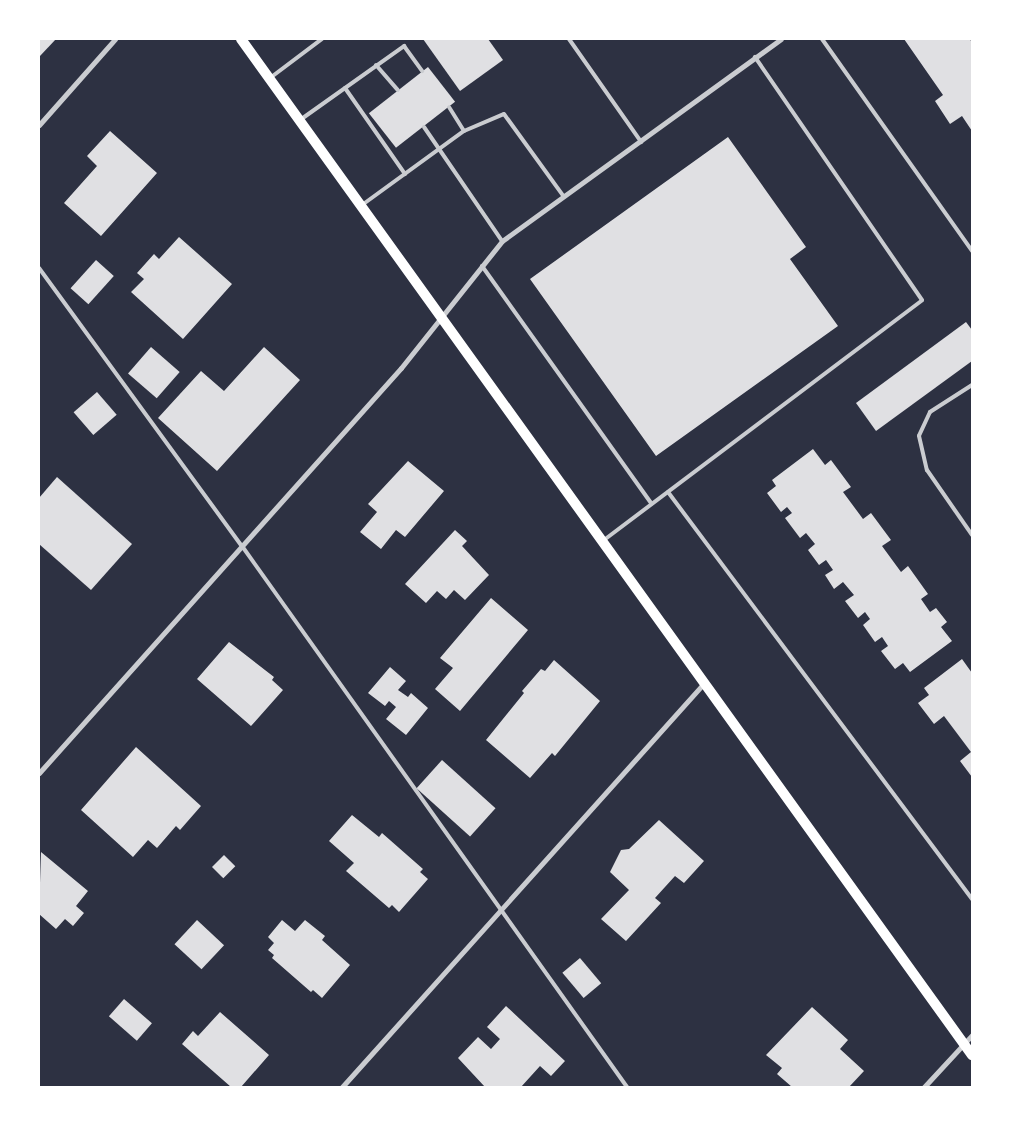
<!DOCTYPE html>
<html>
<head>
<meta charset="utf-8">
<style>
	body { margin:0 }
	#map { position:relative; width:1011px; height:1126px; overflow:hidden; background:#2d3142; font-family:"PT Sans",sans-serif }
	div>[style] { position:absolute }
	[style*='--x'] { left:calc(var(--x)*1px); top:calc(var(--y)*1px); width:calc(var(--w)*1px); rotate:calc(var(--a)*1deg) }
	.building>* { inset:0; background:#e0e0e3; transform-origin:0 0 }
	.service>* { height:4px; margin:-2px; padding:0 2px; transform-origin:2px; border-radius:2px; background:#caccd0 }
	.minor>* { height:5px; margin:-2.5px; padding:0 2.5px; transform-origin:2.5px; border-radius:2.5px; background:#caccd0 }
	.secondary>* { height:10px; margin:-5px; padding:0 5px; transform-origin:5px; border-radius:5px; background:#fff }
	span { translate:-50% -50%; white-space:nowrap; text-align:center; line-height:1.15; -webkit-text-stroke:5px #fff; paint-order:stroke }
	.frame { position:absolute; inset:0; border:40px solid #fff; pointer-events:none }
</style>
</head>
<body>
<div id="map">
	<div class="building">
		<div style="clip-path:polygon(39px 39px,56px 39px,40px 56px,39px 54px)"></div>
		<div style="clip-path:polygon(423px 39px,488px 39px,503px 60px,460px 91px)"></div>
		<div style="clip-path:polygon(904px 39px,970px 39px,972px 43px,972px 131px,962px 116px,950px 124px,935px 101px,943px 95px)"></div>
		<div style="left:428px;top:67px;width:44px;height:75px;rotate:52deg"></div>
		<div style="clip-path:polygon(110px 131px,157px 173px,101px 236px,64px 203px,97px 166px,87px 156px)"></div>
		<div style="clip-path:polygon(728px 137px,806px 247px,790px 259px,838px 326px,656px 456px,530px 279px)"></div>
		<div style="clip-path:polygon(179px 237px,232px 284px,183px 339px,131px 292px,144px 279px,137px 273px,154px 254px,159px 259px)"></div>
		<div style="left:96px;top:260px;width:24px;height:38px;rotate:42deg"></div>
		<div style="clip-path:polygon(966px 322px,972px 330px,972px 361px,876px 431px,856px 403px)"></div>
		<div style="left:151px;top:347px;width:38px;height:35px;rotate:41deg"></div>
		<div style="clip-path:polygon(264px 347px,300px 380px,217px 471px,158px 418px,201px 371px,224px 391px)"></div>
		<div style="left:97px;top:392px;width:30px;height:31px;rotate:49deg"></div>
		<div style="clip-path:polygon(813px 449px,825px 465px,831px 460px,851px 487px,843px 492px,863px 519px,871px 513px,891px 540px,882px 546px,901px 572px,908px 566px,928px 594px,921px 599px,930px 612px,936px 608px,947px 622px,941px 627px,952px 641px,910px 672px,903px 663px,895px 669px,881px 651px,888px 646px,882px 637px,875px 642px,863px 625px,870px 619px,865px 612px,858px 618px,845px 601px,854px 595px,843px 582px,834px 589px,825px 575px,833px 570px,826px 560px,819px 565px,808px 550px,815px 544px,806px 533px,800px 538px,785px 518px,792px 513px,787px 507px,781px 512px,767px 493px,776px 486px,772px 480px)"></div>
		<div style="clip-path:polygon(408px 461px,444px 491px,405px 537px,396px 530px,381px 549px,360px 532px,377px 512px,368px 504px)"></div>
		<div style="clip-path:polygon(57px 477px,132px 544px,91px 590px,39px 544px,39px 498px)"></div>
		<div style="clip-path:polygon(455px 530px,467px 541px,462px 546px,489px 575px,465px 600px,454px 590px,446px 599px,437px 591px,426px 603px,405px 584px)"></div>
		<div style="clip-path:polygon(491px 598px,528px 630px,460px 711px,435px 689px,453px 668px,440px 658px)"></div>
		<div style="clip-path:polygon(229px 642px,274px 677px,272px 680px,283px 690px,251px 726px,197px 679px)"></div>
		<div style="clip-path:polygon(962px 659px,972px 673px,972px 777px,960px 761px,971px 752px,944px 716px,934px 724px,918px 703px,929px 695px,924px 688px)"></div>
		<div style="clip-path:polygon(554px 660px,600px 701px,555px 756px,552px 753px,530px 778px,486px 740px,524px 693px,522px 691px,541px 669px,545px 671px)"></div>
		<div style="clip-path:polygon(390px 667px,406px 681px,398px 690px,408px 697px,411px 693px,428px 708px,406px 735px,386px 719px,396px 707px,389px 701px,385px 706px,368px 693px)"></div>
		<div style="clip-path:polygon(136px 747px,201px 806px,180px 830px,176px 826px,157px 848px,148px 840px,133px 857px,81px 810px)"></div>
		<div style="left:442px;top:760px;width:72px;height:38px;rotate:42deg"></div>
		<div style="clip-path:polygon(352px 815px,379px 837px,382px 833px,423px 869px,420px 872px,428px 879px,399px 912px,392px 905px,389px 908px,346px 871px,354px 863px,329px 841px)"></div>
		<div style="clip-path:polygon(659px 820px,704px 861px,684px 883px,675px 876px,655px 898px,661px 903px,626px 941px,601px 919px,629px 890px,610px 872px,621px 850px,629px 849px)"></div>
		<div style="clip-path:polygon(41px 852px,88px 891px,76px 906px,84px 913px,73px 926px,65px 919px,56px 929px,39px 914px)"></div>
		<div style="left:224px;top:855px;width:16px;height:17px;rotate:45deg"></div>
		<div style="left:197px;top:920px;width:37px;height:33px;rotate:43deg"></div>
		<div style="clip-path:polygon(282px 920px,295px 931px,305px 920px,325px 936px,322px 940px,350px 965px,322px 998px,313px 990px,311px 992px,272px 958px,274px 955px,268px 950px,274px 943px,268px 937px)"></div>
		<div style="left:580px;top:958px;width:33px;height:23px;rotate:50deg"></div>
		<div style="left:124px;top:999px;width:37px;height:23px;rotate:41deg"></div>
		<div style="clip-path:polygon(506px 1006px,565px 1061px,551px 1076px,540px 1066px,521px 1087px,485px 1087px,458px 1058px,478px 1037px,491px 1049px,500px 1039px,487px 1027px)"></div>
		<div style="clip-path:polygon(812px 1007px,848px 1040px,840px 1049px,864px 1071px,849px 1087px,792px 1087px,777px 1074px,782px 1068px,766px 1055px)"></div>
		<div style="clip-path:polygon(220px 1012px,269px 1055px,241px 1087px,231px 1087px,182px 1044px,193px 1031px,198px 1036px)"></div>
	</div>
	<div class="service">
		<div style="--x:569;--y:39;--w:126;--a:55"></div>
		<div style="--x:822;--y:39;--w:260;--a:54.7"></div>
		<div style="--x:376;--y:65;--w:33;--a:49"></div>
		<div style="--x:270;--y:78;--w:65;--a:-36.9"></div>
		<div style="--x:345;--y:88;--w:105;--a:55.1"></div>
		<div style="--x:300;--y:120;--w:128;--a:-35.4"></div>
		<div style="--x:404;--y:46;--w:31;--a:54"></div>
		<div style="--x:424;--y:127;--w:138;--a:55.6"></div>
		<div style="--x:464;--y:131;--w:43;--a:-23"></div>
		<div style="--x:504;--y:114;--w:102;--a:54.1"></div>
		<div style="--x:362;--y:205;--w:126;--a:-36"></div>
		<div style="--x:464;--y:131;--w:28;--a:-122"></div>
		<div style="--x:482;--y:266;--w:292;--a:54.5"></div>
		<div style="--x:39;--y:268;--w:344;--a:53.9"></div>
		<div style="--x:242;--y:546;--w:664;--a:54.56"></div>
		<div style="--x:972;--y:385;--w:50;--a:147.3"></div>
		<div style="--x:930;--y:412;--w:26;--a:115"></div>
		<div style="--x:919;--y:436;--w:35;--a:77"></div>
		<div style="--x:927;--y:470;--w:79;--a:55.3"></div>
		<div style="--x:668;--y:492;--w:508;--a:53.24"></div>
		<div style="--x:604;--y:540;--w:398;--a:-37"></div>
		<div style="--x:922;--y:300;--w:295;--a:-124.5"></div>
	</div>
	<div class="minor">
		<div style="--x:39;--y:125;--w:115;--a:-48.5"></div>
		<div style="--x:39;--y:773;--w:543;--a:-48.21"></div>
		<div style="--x:401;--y:368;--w:162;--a:-51.5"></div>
		<div style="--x:502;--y:241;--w:344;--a:-35.9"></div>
		<div style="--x:342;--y:1087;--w:544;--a:-48.13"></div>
		<div style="--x:924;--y:1087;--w:71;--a:-47.3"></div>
	</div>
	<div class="secondary">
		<div style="--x:241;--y:39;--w:1252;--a:54.27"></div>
	</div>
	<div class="frame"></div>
</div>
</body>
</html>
